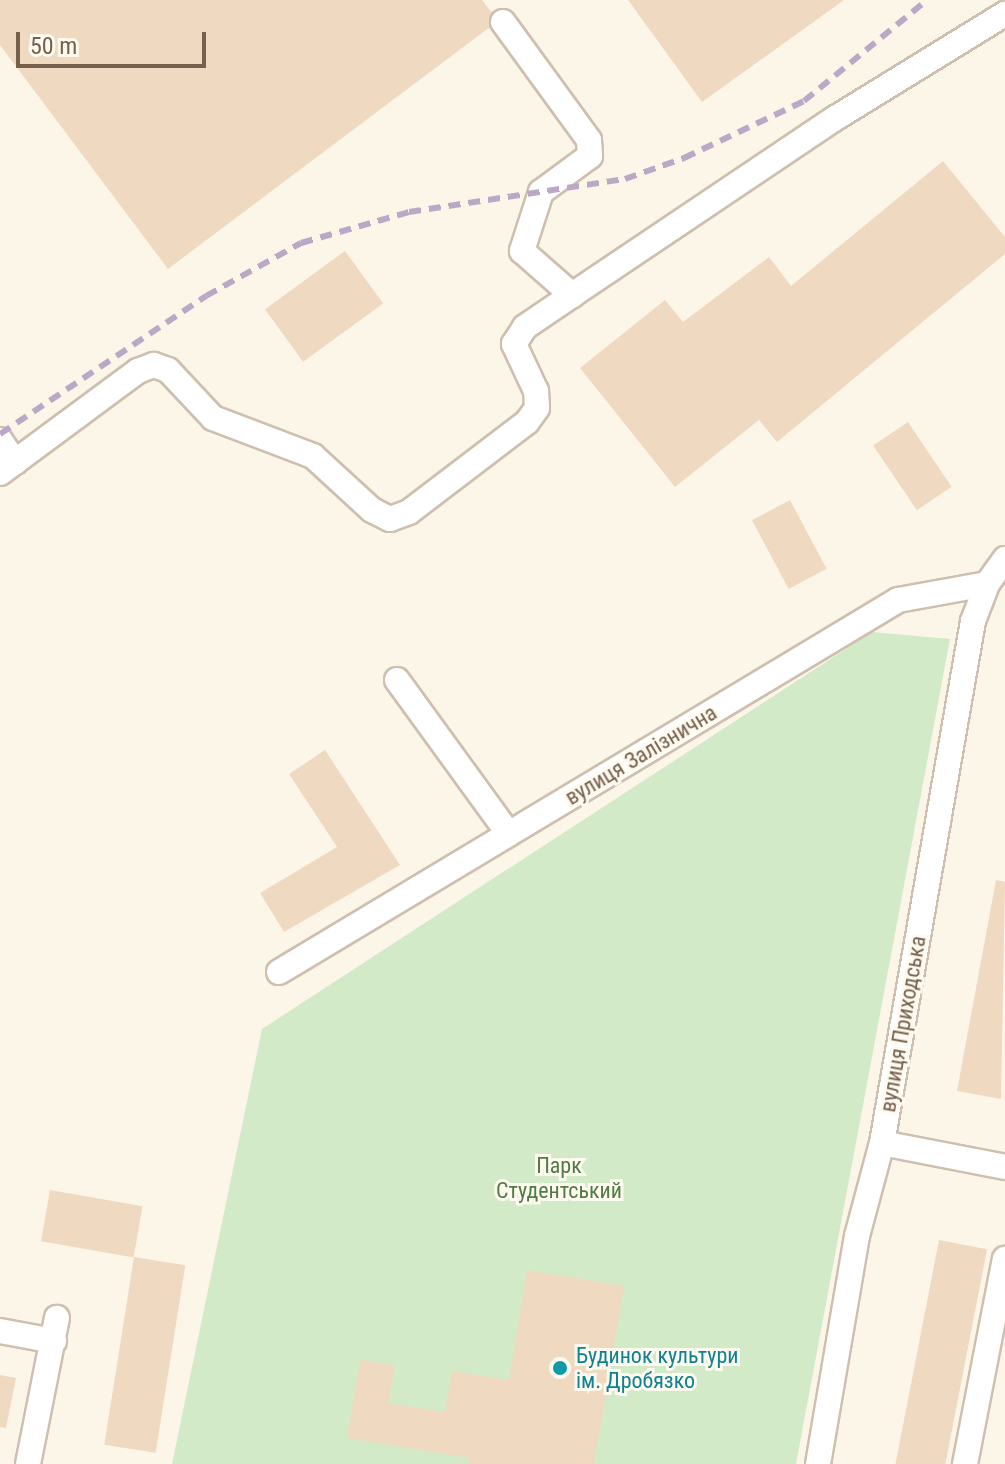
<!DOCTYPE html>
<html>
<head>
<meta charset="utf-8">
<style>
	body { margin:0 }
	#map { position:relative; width:1005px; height:1464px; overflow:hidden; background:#fcf6e9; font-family:"Roboto Condensed",sans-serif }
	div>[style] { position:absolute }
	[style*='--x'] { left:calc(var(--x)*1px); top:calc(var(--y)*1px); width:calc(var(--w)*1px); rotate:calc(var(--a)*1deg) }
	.green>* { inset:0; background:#d2eac7 }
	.building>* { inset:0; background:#f0d9c1; transform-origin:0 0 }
	.roads { filter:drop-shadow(2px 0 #cebfaf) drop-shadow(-2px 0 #cebfaf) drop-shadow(0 2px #cebfaf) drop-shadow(0 -2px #cebfaf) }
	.minor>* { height:24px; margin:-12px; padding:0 12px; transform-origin:12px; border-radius:12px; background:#fff }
	.rail>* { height:6px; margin-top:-3px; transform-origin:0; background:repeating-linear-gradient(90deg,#bba7c6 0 12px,transparent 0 20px) }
	.dots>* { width:22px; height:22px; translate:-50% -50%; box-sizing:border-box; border:4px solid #fefaf0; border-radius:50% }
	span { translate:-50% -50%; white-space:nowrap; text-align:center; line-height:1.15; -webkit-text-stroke:6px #fefaf0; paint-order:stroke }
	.street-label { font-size:22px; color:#76604d }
	.park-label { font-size:22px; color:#507b45 }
	.culture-label { font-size:22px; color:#0d838f }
	.left { translate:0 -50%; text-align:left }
	.scale { position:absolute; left:16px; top:32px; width:190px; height:36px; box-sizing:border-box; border:4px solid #76604d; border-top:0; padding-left:10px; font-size:24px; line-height:28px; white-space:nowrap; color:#76604d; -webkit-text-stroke:6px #fefaf0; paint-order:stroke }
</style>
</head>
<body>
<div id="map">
	<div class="green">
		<div style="clip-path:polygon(872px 632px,950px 639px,796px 1464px,172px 1464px,262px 1029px)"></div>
	</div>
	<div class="building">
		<div style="clip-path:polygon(0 0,482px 0,498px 21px,168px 269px,0 45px)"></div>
		<div style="clip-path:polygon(628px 0,844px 0,702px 102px)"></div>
		<div style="clip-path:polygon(943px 161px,1005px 237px,1005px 254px,777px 442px,759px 420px,675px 487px,580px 368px,665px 300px,683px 322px,769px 257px,791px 286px)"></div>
		<div style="left:345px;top:251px;width:65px;height:99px;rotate:54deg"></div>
		<div style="left:908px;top:422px;width:78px;height:42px;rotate:56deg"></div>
		<div style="left:790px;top:500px;width:78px;height:43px;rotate:62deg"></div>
		<div style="clip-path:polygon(325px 750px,400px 865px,284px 932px,260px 893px,337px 847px,289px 774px)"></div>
		<div style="clip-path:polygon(996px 880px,1005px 882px,1001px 1099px,957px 1091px)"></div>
		<div style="left:50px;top:1190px;width:94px;height:52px;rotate:10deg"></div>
		<div style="left:939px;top:1240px;width:49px;height:228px;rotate:11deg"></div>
		<div style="left:134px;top:1257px;width:52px;height:190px;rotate:9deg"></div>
		<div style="clip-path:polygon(527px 1270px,624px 1286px,594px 1464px,469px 1464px,470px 1458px,347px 1438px,360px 1360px,395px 1365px,388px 1403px,445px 1412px,452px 1371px,509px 1380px)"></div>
		<div style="clip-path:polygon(0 1375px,16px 1378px,6px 1428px,0 1427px)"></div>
	</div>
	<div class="roads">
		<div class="minor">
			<div style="--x:503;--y:22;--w:146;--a:53.9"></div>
			<div style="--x:589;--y:140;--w:16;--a:86"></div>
			<div style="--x:590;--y:156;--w:61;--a:143.7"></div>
			<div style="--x:541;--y:192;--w:62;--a:107.9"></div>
			<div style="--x:522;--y:251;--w:67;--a:41.3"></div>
			<div style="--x:572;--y:295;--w:316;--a:-33.9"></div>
			<div style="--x:834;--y:119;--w:201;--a:-31.6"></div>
			<div style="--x:0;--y:440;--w:27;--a:56"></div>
			<div style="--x:0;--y:473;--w:172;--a:-36.5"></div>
			<div style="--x:138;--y:371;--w:17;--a:-21"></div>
			<div style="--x:154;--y:365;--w:15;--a:20"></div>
			<div style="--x:168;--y:370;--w:66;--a:46.8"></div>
			<div style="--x:213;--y:418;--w:107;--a:20.8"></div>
			<div style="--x:313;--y:456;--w:80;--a:42.5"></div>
			<div style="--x:372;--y:510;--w:20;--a:27"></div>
			<div style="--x:390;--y:519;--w:20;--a:-20"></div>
			<div style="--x:409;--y:512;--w:148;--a:-37.3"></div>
			<div style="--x:527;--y:422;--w:17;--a:-54"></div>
			<div style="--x:537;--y:408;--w:17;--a:-93"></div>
			<div style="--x:536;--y:391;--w:52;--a:-115.1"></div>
			<div style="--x:514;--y:344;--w:20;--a:-57"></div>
			<div style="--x:525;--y:327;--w:57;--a:-34.2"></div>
			<div style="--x:397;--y:680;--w:190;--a:54"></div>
			<div style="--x:279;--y:972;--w:722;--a:-31"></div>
			<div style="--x:898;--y:600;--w:90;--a:-10.2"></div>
			<div style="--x:987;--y:584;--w:31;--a:-54"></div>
			<div style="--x:882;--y:1143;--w:125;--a:11"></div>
			<div style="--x:0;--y:1331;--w:55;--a:10.5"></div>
			<div style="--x:28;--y:1464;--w:149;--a:-78.8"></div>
			<div style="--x:818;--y:1464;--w:231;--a:-80.3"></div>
			<div style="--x:857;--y:1236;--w:96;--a:-75"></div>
			<div style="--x:882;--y:1143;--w:530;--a:-80.11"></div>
			<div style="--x:973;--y:621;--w:40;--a:-69"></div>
			<div style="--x:965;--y:1464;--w:209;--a:-79"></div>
		</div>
	</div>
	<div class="rail">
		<div style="--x:0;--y:434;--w:248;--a:-33.8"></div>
		<div style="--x:206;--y:296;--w:109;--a:-29.2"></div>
		<div style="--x:301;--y:243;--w:112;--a:-16"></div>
		<div style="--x:409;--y:212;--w:219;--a:-8.7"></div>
		<div style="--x:625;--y:179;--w:63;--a:-19.6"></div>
		<div style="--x:684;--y:158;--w:133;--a:-25.4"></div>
		<div style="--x:804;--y:101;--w:159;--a:-39.4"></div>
	</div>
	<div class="dots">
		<div style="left:560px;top:1368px;background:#0f9aa8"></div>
	</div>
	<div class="street-label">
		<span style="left:641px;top:755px;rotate:-31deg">вулиця Залізнична</span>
		<span style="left:903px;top:1024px;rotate:-80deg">вулиця Приходська</span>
	</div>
	<div class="park-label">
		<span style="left:559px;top:1178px">Парк<br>Студентський</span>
	</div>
	<div class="culture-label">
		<span class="left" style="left:576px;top:1368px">Будинок культури<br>ім. Дробязко</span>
	</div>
	<div class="scale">50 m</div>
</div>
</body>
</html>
